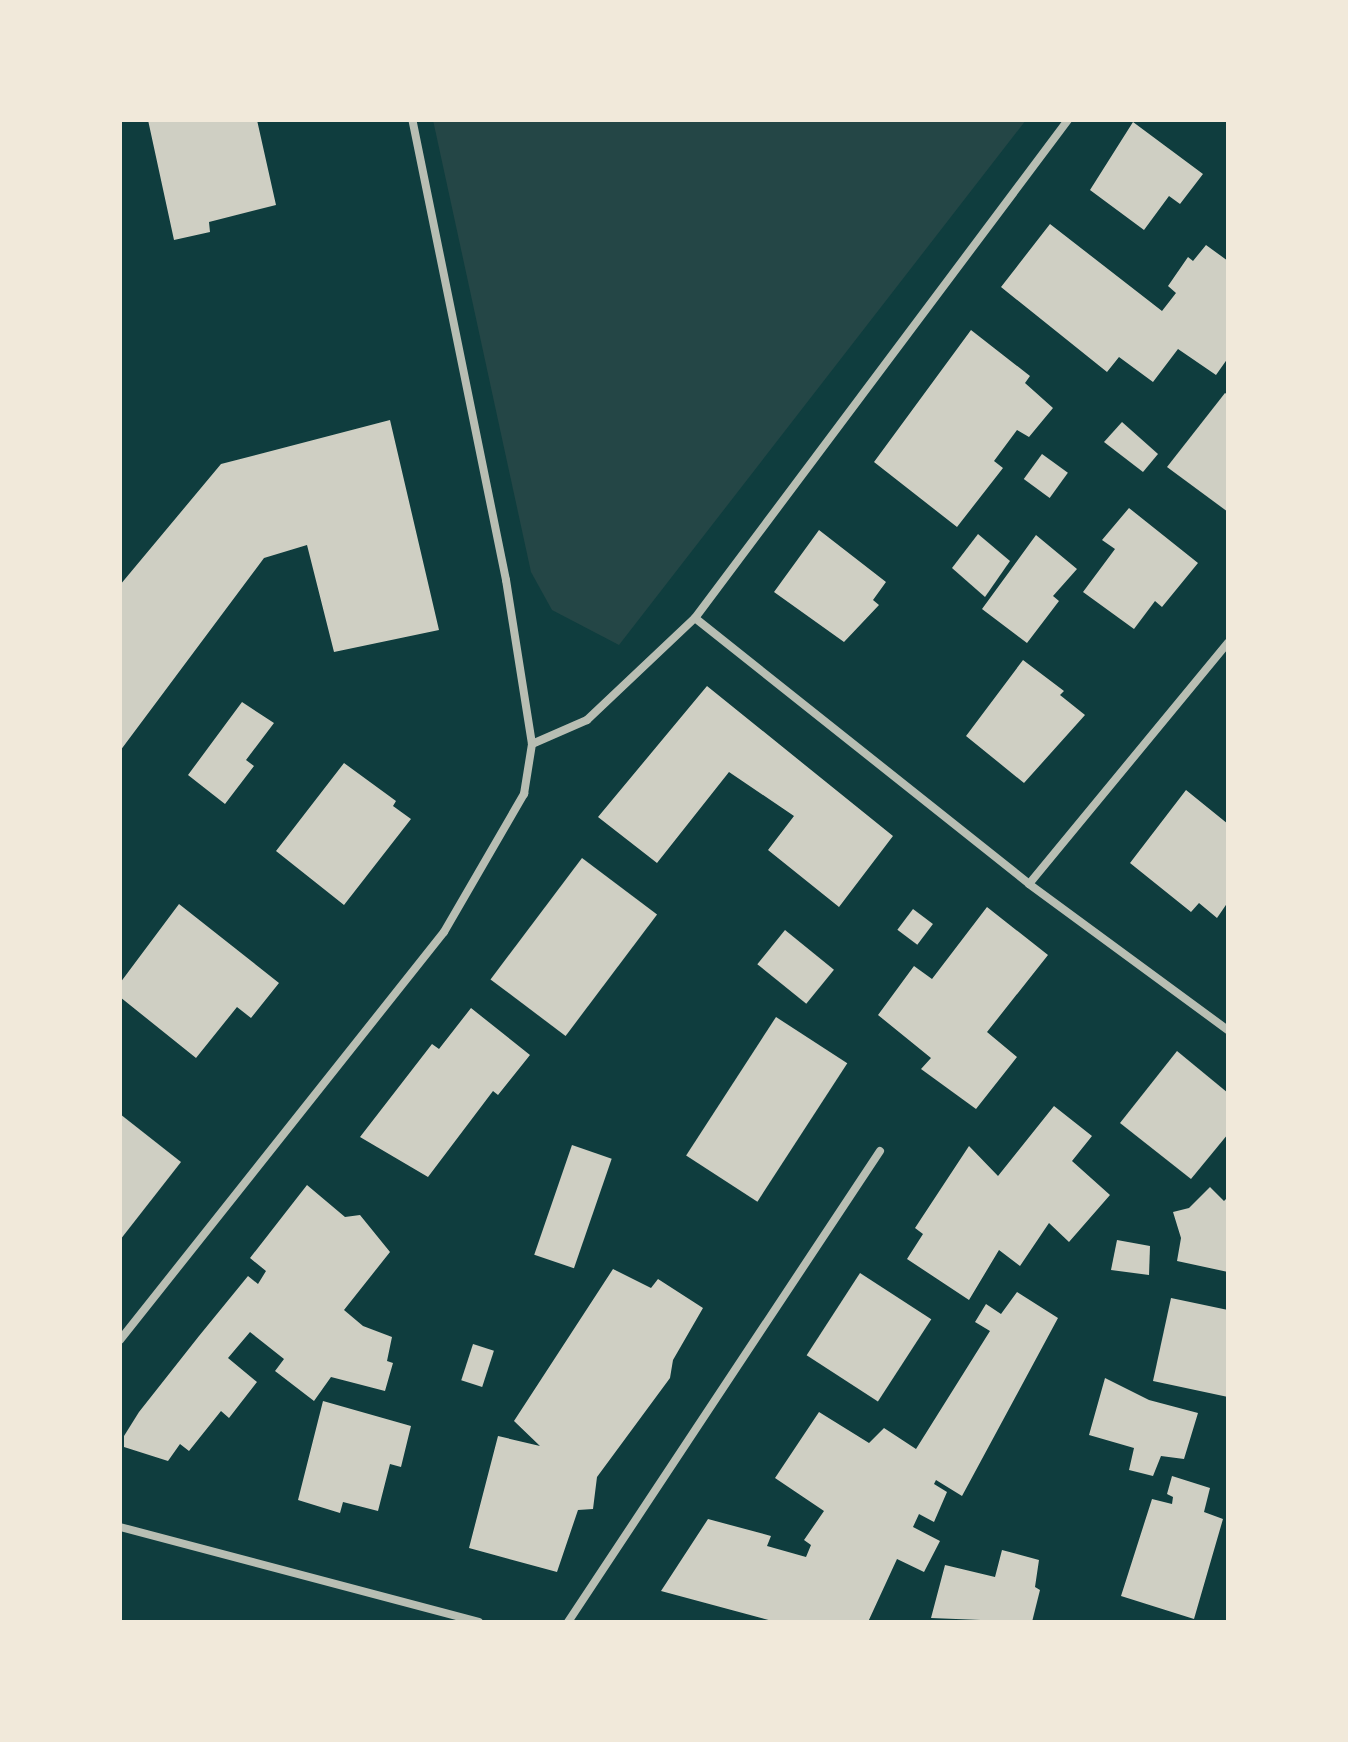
<!DOCTYPE html>
<html>
<head>
<meta charset="utf-8">
<style>
	body { margin:0 }
	#map { position:relative; width:1348px; height:1742px; overflow:hidden; background:#0f3d3e; font-family:"Source Serif 4",serif }
	div>[style] { position:absolute }
	[style*='--x'] { left:calc(var(--x)*1px); top:calc(var(--y)*1px); width:calc(var(--w)*1px); rotate:calc(var(--a)*1deg) }
	.green>* { inset:0; background:#244646 }
	.building>* { inset:0; background:#cfcfc3; transform-origin:0 0 }
	.minor>* { height:8px; margin:-4px; padding:0 4px; transform-origin:4px; border-radius:4px; background:#b8beb3 }
	span { translate:-50% -50%; white-space:nowrap; text-align:center; line-height:1.15; -webkit-text-stroke:6px #f1e9da; paint-order:stroke }
	.frame { position:absolute; inset:0; border:122px solid #f1e9da; pointer-events:none }
</style>
</head>
<body>
<div id="map">
	<div class="green">
		<div style="clip-path:polygon(433px 120px,1026px 120px,619px 645px,552px 610px,531px 572px)"></div>
	</div>
	<div class="building">
		<div style="clip-path:polygon(148px 120px,257px 120px,276px 205px,209px 222px,210px 232px,174px 240px)"></div>
		<div style="clip-path:polygon(1133px 122px,1203px 174px,1180px 204px,1169px 196px,1144px 230px,1090px 190px)"></div>
		<div style="clip-path:polygon(1050px 224px,1162px 311px,1176px 293px,1168px 286px,1188px 257px,1193px 261px,1206px 245px,1228px 261px,1228px 358px,1216px 375px,1178px 349px,1153px 382px,1119px 357px,1107px 372px,1001px 287px)"></div>
		<div style="clip-path:polygon(971px 330px,1030px 376px,1025px 383px,1053px 408px,1029px 437px,1017px 430px,994px 461px,1003px 468px,957px 527px,874px 462px)"></div>
		<div style="clip-path:polygon(1225px 393px,1228px 395px,1228px 512px,1167px 467px)"></div>
		<div style="clip-path:polygon(390px 420px,439px 630px,334px 652px,307px 545px,264px 558px,120px 751px,120px 585px,221px 464px)"></div>
		<div style="clip-path:polygon(1122px 422px,1158px 454px,1143px 472px,1104px 442px)"></div>
		<div style="left:1042px;top:454px;width:32px;height:31px;rotate:36deg"></div>
		<div style="clip-path:polygon(1129px 508px,1198px 563px,1162px 607px,1155px 601px,1134px 629px,1083px 592px,1115px 549px,1102px 540px)"></div>
		<div style="clip-path:polygon(819px 530px,886px 582px,873px 600px,879px 605px,844px 642px,774px 592px)"></div>
		<div style="clip-path:polygon(978px 534px,1010px 561px,985px 597px,952px 568px)"></div>
		<div style="clip-path:polygon(1036px 535px,1077px 569px,1053px 596px,1059px 601px,1027px 643px,982px 609px)"></div>
		<div style="clip-path:polygon(1023px 660px,1064px 691px,1060px 695px,1085px 715px,1024px 783px,966px 736px)"></div>
		<div style="clip-path:polygon(707px 686px,893px 836px,839px 907px,768px 850px,794px 816px,729px 772px,657px 863px,598px 817px)"></div>
		<div style="clip-path:polygon(242px 702px,274px 723px,246px 760px,254px 766px,225px 804px,188px 775px)"></div>
		<div style="clip-path:polygon(344px 763px,396px 801px,393px 806px,411px 819px,344px 905px,276px 851px)"></div>
		<div style="clip-path:polygon(1186px 790px,1228px 824px,1228px 902px,1217px 918px,1199px 903px,1191px 912px,1130px 863px)"></div>
		<div style="left:582px;top:858px;width:94px;height:152px;rotate:37deg"></div>
		<div style="clip-path:polygon(179px 904px,279px 983px,251px 1018px,237px 1007px,196px 1058px,120px 997px,120px 983px)"></div>
		<div style="clip-path:polygon(987px 907px,1048px 955px,987px 1032px,1017px 1057px,976px 1109px,921px 1069px,931px 1058px,878px 1015px,914px 966px,932px 979px)"></div>
		<div style="left:913px;top:909px;width:25px;height:26px;rotate:37deg"></div>
		<div style="left:785px;top:930px;width:63px;height:44px;rotate:39deg"></div>
		<div style="clip-path:polygon(471px 1008px,530px 1055px,498px 1095px,493px 1091px,428px 1177px,360px 1137px,432px 1044px,439px 1049px)"></div>
		<div style="left:776px;top:1017px;width:85px;height:165px;rotate:33deg"></div>
		<div style="clip-path:polygon(1177px 1051px,1228px 1093px,1228px 1134px,1191px 1179px,1120px 1123px)"></div>
		<div style="clip-path:polygon(1054px 1106px,1092px 1136px,1072px 1161px,1110px 1195px,1069px 1242px,1049px 1223px,1020px 1266px,999px 1250px,969px 1300px,907px 1259px,923px 1234px,915px 1228px,969px 1146px,998px 1176px)"></div>
		<div style="clip-path:polygon(120px 1114px,181px 1162px,120px 1240px)"></div>
		<div style="left:572px;top:1145px;width:42px;height:116px;rotate:19deg"></div>
		<div style="clip-path:polygon(307px 1185px,345px 1217px,360px 1215px,390px 1252px,344px 1310px,363px 1326px,392px 1337px,387px 1361px,393px 1363px,385px 1391px,331px 1377px,314px 1401px,275px 1371px,284px 1359px,250px 1332px,228px 1358px,257px 1382px,229px 1418px,221px 1411px,189px 1451px,180px 1444px,168px 1461px,124px 1447px,124px 1436px,139px 1412px,199px 1336px,248px 1276px,258px 1284px,266px 1271px,250px 1258px)"></div>
		<div style="clip-path:polygon(1210px 1187px,1224px 1201px,1228px 1197px,1228px 1272px,1177px 1261px,1181px 1238px,1173px 1212px,1189px 1208px)"></div>
		<div style="clip-path:polygon(1117px 1240px,1150px 1246px,1149px 1275px,1111px 1270px)"></div>
		<div style="clip-path:polygon(613px 1269px,651px 1288px,658px 1279px,703px 1308px,673px 1360px,670px 1378px,597px 1477px,593px 1509px,578px 1510px,557px 1572px,469px 1548px,498px 1436px,540px 1446px,514px 1421px)"></div>
		<div style="left:860px;top:1273px;width:85px;height:98px;rotate:33deg"></div>
		<div style="clip-path:polygon(1017px 1292px,1058px 1318px,962px 1496px,936px 1480px,934px 1484px,947px 1492px,934px 1522px,919px 1514px,913px 1527px,940px 1541px,924px 1572px,897px 1559px,868px 1622px,776px 1622px,661px 1591px,708px 1519px,771px 1536px,767px 1546px,806px 1557px,811px 1545px,804px 1540px,824px 1511px,775px 1478px,819px 1412px,869px 1443px,884px 1428px,916px 1449px,990px 1331px,975px 1322px,986px 1304px,1001px 1314px)"></div>
		<div style="clip-path:polygon(1171px 1298px,1228px 1310px,1228px 1397px,1153px 1381px)"></div>
		<div style="left:473px;top:1344px;width:22px;height:38px;rotate:18deg"></div>
		<div style="clip-path:polygon(1105px 1378px,1149px 1400px,1198px 1413px,1184px 1459px,1161px 1456px,1153px 1476px,1129px 1470px,1134px 1448px,1089px 1435px)"></div>
		<div style="clip-path:polygon(323px 1401px,411px 1426px,401px 1467px,390px 1464px,378px 1511px,343px 1502px,340px 1513px,298px 1500px)"></div>
		<div style="clip-path:polygon(1172px 1476px,1210px 1488px,1204px 1512px,1223px 1519px,1194px 1619px,1121px 1596px,1152px 1499px,1172px 1504px,1173px 1497px,1167px 1494px)"></div>
		<div style="clip-path:polygon(1002px 1550px,1039px 1560px,1035px 1587px,1040px 1590px,1032px 1622px,931px 1618px,945px 1565px,995px 1577px)"></div>
	</div>
	<div class="minor">
		<div style="--x:695;--y:618;--w:427;--a:38.5"></div>
		<div style="--x:1029;--y:884;--w:247;--a:36.3"></div>
		<div style="--x:532;--y:744;--w:60;--a:-23.6"></div>
		<div style="--x:587;--y:720;--w:149;--a:-43.4"></div>
		<div style="--x:695;--y:618;--w:622;--a:-53.17"></div>
		<div style="--x:1029;--y:884;--w:313;--a:-50.5"></div>
		<div style="--x:120;--y:1340;--w:521;--a:-51.55"></div>
		<div style="--x:444;--y:932;--w:160;--a:-59.9"></div>
		<div style="--x:524;--y:794;--w:51;--a:-80.9"></div>
		<div style="--x:532;--y:744;--w:166;--a:-99"></div>
		<div style="--x:506;--y:580;--w:470;--a:-101.5"></div>
		<div style="--x:120;--y:1527;--w:371;--a:14.8"></div>
		<div style="--x:568;--y:1622;--w:565;--a:-56.48"></div>
	</div>
	<div class="frame"></div>
</div>
</body>
</html>
